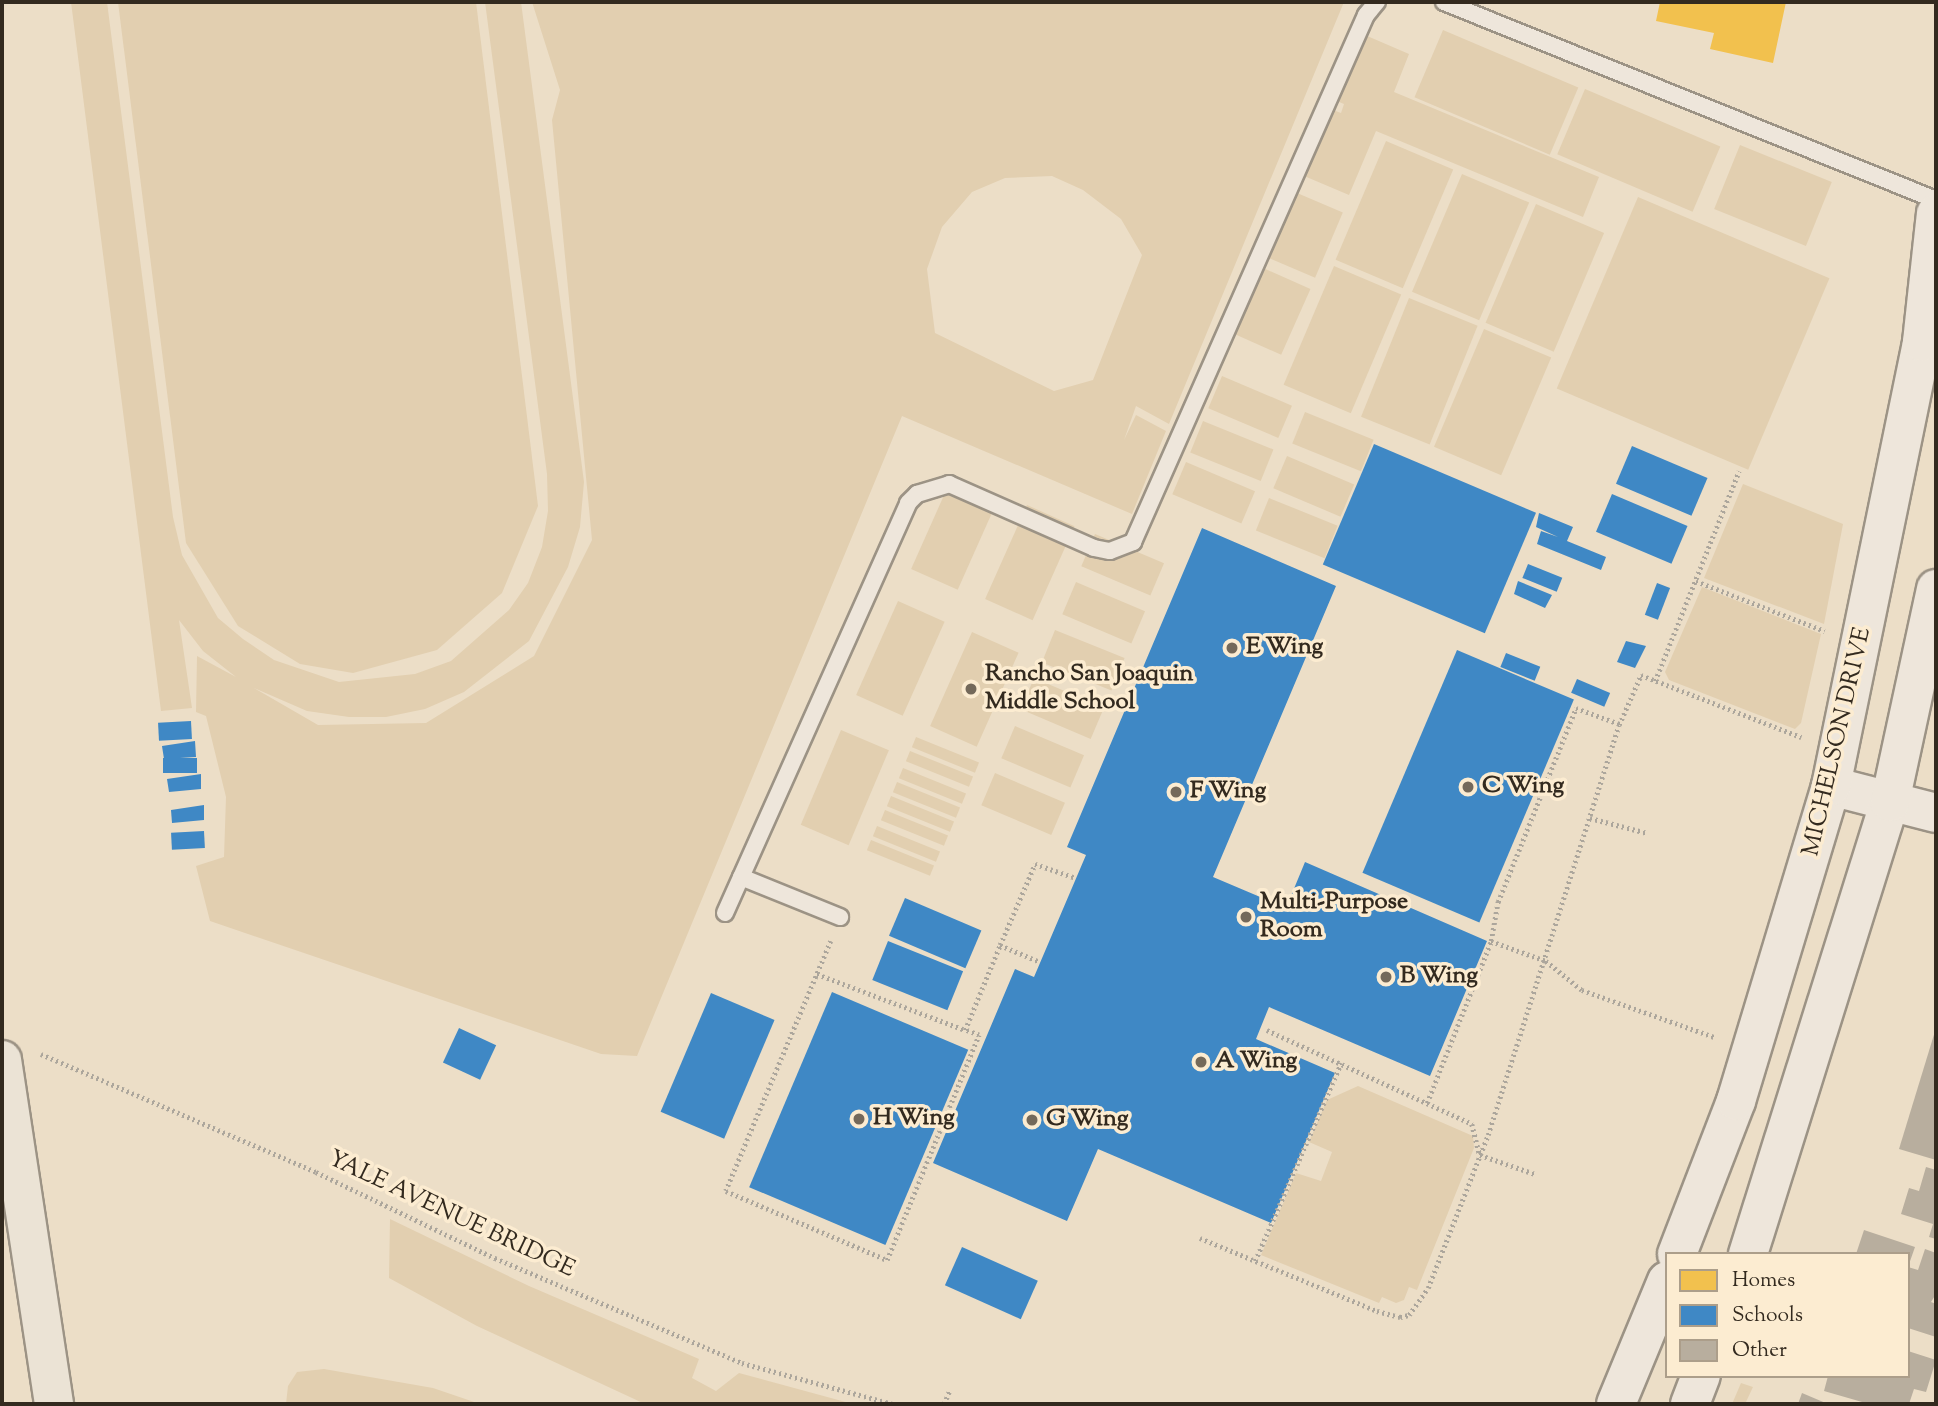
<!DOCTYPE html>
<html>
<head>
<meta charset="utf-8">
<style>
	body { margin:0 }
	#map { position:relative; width:1938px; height:1406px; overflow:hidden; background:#ecdec7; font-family:"Sorts Mill Goudy",serif }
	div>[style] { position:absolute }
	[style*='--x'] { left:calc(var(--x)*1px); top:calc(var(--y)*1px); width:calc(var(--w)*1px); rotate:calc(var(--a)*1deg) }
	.green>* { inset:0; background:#e2cfb0; transform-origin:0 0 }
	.homes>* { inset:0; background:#f2c14e }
	.schools>* { inset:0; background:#3f88c5; transform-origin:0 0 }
	.building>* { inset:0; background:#b8ae9e }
	.path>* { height:4.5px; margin-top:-2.25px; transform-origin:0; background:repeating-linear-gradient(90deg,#aca69c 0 2px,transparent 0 5.5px) }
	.roads { filter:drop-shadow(2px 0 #9c9385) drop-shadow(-2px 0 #9c9385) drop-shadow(0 2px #9c9385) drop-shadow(0 -2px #9c9385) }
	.lane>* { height:16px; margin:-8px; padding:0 8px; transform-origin:8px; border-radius:8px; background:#eee6db }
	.secondary>* { height:38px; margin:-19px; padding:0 19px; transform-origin:19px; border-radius:19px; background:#eee6db }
	.highway>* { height:38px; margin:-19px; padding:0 19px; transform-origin:19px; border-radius:19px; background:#ebe3d5 }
	.dots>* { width:19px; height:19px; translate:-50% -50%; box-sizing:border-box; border:4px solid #fcecd1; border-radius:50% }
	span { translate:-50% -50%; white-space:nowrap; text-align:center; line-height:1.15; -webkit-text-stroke:7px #fcecd1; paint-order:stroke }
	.poi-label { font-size:24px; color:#332a1f; font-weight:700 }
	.left { translate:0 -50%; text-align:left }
	.street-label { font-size:24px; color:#332a1f }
	.frame { position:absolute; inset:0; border:4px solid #332a1f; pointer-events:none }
	.legend { position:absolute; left:1665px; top:1252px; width:245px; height:126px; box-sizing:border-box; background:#fcecd1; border:2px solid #ac9e8a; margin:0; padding:9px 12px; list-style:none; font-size:21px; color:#332a1f }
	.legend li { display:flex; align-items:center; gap:14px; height:35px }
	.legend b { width:35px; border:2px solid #ac9e8a }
</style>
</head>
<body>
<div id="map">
	<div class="green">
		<div style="clip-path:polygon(evenodd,71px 2px,107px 2px,173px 517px,182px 555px,218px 618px,243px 639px,274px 660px,339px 682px,415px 674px,451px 661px,509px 610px,528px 583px,542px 547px,548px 511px,547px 474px,485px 2px,521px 2px,584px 482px,580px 527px,568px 567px,529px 641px,464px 692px,425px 709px,386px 717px,349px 717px,307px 711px,254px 688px,318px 725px,426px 723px,534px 656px,592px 540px,552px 120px,560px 90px,532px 2px,1344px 2px,1169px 424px,1136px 406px,1124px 440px,1136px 415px,1166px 431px,1132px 514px,902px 416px,637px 1056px,601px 1054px,210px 921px,196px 866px,224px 857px,226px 797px,206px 716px,196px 712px,197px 656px,236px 677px,203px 651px,179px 620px,192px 708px,161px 711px,71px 2px,1052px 176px,1083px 190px,1121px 219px,1142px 255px,1093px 380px,1054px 391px,935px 333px,927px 269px,942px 227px,972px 192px,1005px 178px,1052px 176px)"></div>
		<div style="clip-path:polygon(118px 2px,476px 2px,538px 506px,502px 593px,437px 650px,353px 673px,300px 664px,238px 626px,186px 543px)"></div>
		<div style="clip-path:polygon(1351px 29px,1409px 54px,1394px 92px,1599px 177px,1583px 217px,1376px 131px,1349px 195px,1290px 170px,1317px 104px,1341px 113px,1344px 104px,1322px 95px)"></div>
		<div style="left:1443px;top:30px;width:147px;height:73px;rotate:23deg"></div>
		<div style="left:1585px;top:89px;width:147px;height:71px;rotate:23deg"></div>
		<div style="left:1386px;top:141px;width:73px;height:129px;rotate:23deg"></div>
		<div style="left:1740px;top:145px;width:99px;height:69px;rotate:22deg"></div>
		<div style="left:1462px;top:174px;width:73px;height:128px;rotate:23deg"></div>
		<div style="left:1283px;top:187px;width:65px;height:71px;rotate:23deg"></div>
		<div style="left:1638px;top:197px;width:208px;height:208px;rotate:23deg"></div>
		<div style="left:1536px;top:204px;width:74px;height:129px;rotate:23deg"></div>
		<div style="left:1252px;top:263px;width:64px;height:72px;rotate:24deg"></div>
		<div style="left:1334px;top:266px;width:73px;height:129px;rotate:23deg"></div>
		<div style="left:1409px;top:298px;width:74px;height:128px;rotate:22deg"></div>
		<div style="left:1484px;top:329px;width:73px;height:128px;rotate:23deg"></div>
		<div style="left:1222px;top:376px;width:76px;height:35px;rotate:23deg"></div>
		<div style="left:1305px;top:412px;width:74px;height:34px;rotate:22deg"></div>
		<div style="left:1203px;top:421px;width:76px;height:34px;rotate:22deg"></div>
		<div style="left:1287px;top:456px;width:73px;height:35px;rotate:23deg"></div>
		<div style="left:1186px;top:462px;width:75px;height:35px;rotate:23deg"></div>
		<div style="left:953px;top:475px;width:51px;height:103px;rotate:24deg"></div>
		<div style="clip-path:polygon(1743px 484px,1843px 524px,1824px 624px,1704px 578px)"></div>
		<div style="left:1269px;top:498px;width:74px;height:35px;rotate:22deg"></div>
		<div style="left:1027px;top:505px;width:52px;height:103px;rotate:24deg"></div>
		<div style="left:1095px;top:534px;width:75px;height:35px;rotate:23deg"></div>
		<div style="left:1076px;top:582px;width:75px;height:35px;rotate:23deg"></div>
		<div style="clip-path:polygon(1702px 587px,1821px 634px,1801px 723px,1795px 729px,1669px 680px,1665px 672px)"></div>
		<div style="left:898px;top:601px;width:51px;height:103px;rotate:24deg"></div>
		<div style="left:1055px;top:630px;width:75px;height:35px;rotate:22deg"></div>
		<div style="left:972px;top:632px;width:51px;height:103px;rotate:24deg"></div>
		<div style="left:1034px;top:678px;width:76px;height:34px;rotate:23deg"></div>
		<div style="left:1015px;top:726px;width:75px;height:35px;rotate:23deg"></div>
		<div style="left:841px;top:730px;width:52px;height:103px;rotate:23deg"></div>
		<div style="left:916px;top:737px;width:68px;height:11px;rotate:22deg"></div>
		<div style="left:910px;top:751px;width:68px;height:11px;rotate:22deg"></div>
		<div style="left:903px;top:768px;width:68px;height:11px;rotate:22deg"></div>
		<div style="left:995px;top:773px;width:76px;height:35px;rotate:23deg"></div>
		<div style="left:897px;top:782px;width:68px;height:11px;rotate:22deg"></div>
		<div style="left:891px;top:796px;width:68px;height:11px;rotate:22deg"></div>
		<div style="left:885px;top:810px;width:68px;height:11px;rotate:22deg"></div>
		<div style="left:877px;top:826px;width:68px;height:11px;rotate:22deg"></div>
		<div style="left:871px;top:840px;width:68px;height:11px;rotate:22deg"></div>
		<div style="clip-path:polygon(1358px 1086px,1473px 1136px,1474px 1148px,1417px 1290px,1409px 1287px,1404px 1300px,1396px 1303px,1382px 1297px,1379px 1303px,1261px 1255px,1296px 1173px,1321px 1181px,1332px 1152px,1309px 1142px,1327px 1100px)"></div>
		<div style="clip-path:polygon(390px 1219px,529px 1286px,699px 1359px,692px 1378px,716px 1391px,739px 1373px,853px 1404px,645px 1404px,477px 1326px,389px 1278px)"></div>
		<div style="clip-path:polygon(324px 1369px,433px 1388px,480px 1404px,286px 1404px,288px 1386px,297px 1372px)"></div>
		<div style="clip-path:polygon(1741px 1383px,1753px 1387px,1745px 1404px,1732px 1404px)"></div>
	</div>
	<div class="homes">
		<div style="clip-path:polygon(1660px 2px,1786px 2px,1773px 63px,1710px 49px,1714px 33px,1656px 21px)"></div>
	</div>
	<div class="schools">
		<div style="left:1374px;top:444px;width:176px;height:131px;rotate:23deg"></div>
		<div style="left:1632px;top:446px;width:82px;height:41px;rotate:23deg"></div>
		<div style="left:1612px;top:494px;width:82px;height:41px;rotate:23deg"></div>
		<div style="clip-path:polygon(1539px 513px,1573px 527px,1567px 541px,1606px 557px,1601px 570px,1537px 544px,1541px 531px,1558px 537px,1536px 527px)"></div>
		<div style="clip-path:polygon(1202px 528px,1336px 586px,1213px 877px,1286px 908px,1305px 862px,1487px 941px,1430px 1076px,1269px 1007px,1256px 1039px,1335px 1073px,1271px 1223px,1098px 1149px,1067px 1221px,933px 1163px,1015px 969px,1034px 977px,1086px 855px,1067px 847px)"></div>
		<div style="left:1528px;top:564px;width:37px;height:15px;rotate:22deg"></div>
		<div style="clip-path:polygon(1518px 581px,1552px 595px,1545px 608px,1514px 594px)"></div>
		<div style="left:1657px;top:583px;width:14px;height:34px;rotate:21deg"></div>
		<div style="clip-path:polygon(1626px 641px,1646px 646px,1635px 668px,1617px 662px)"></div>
		<div style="left:1457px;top:650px;width:127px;height:242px;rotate:23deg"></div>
		<div style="left:1506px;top:653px;width:37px;height:15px;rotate:22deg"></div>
		<div style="left:1577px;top:679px;width:36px;height:15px;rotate:23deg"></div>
		<div style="left:191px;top:721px;width:18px;height:33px;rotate:87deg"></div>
		<div style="clip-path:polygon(195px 741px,196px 757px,164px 759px,162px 746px)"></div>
		<div style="left:197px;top:758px;width:15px;height:34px;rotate:90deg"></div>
		<div style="clip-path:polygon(201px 774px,201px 789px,169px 792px,167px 779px)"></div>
		<div style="clip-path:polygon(204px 805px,204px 820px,172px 823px,171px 810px)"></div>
		<div style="left:204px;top:831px;width:17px;height:33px;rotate:87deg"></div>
		<div style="left:905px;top:898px;width:83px;height:41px;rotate:23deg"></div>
		<div style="left:888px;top:941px;width:81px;height:42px;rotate:22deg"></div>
		<div style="left:832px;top:992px;width:148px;height:212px;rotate:23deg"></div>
		<div style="left:711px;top:993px;width:69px;height:129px;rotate:23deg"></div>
		<div style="left:459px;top:1028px;width:41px;height:38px;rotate:25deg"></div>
		<div style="left:962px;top:1247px;width:83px;height:42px;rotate:24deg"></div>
	</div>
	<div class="building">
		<div style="clip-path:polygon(1936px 1028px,1936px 1160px,1899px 1149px)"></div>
		<div style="clip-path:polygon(1926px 1167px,1936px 1170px,1936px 1239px,1929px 1237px,1933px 1224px,1901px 1214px,1909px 1188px,1919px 1191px)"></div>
		<div style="clip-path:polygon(1864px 1230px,1915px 1247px,1908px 1267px,1918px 1270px,1925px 1249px,1936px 1253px,1936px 1294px,1931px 1302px,1936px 1304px,1936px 1337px,1908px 1328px,1908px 1254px,1856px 1254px)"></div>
		<div style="clip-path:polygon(1908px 1351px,1936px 1360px,1926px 1392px,1914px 1389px,1909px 1404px,1869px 1404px,1824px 1391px,1828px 1376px,1908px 1376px)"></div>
		<div style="clip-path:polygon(1802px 1393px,1828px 1404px,1798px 1404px)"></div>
	</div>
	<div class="path">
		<div style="--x:1696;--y:581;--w:138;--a:21.2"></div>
		<div style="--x:1655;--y:681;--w:226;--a:-68.2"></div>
		<div style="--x:1590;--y:818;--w:59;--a:14.7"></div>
		<div style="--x:831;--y:941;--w:271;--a:112.8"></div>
		<div style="--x:726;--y:1191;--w:175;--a:23.2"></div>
		<div style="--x:887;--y:1260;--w:243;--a:-67.8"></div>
		<div style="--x:979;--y:1035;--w:15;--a:-160"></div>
		<div style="--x:1491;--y:941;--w:59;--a:20"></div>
		<div style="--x:1546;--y:961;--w:46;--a:38.9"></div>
		<div style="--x:1582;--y:990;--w:140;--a:19.6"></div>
		<div style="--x:1000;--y:945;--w:88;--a:-66.6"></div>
		<div style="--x:1035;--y:864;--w:43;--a:18.9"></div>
		<div style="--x:817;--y:974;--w:158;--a:20.7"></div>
		<div style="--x:965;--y:1030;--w:92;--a:-67.6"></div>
		<div style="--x:1000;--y:945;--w:43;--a:23"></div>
		<div style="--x:1267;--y:1030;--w:226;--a:24.6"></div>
		<div style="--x:1472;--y:1124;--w:32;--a:76"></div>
		<div style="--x:1480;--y:1155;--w:58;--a:19.1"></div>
		<div style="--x:41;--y:1054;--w:299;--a:23.2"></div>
		<div style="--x:316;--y:1172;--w:199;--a:25.7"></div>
		<div style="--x:495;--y:1258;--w:268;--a:23"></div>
		<div style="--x:742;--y:1363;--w:156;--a:15.2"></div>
		<div style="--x:1427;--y:1103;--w:174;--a:-68.4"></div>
		<div style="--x:1491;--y:941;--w:40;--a:-80"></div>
		<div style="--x:1498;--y:902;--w:209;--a:-68.1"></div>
		<div style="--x:1576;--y:708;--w:47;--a:20"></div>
		<div style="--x:1200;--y:1238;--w:191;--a:22.4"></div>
		<div style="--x:1377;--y:1311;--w:24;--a:15"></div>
		<div style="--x:1400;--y:1317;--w:9;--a:-13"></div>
		<div style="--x:1409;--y:1315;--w:33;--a:-55"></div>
		<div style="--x:1428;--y:1288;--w:164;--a:-68.6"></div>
		<div style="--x:1488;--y:1135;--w:430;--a:-72.3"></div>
		<div style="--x:1619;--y:725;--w:55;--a:-66.3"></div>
		<div style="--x:1641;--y:675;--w:172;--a:21.2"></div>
		<div style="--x:1255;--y:1261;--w:216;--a:-66.5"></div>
		<div style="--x:944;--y:1404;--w:16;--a:-68"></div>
	</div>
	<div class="roads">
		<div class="lane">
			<div style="--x:1444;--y:2;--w:530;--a:21.92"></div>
			<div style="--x:741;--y:877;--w:107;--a:22"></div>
			<div style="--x:725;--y:913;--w:449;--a:-65.9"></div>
			<div style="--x:908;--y:503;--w:13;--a:-45"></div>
			<div style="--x:917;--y:494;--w:34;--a:-17"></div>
			<div style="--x:949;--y:484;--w:158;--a:23.8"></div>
			<div style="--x:1094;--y:548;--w:16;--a:11"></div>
			<div style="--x:1110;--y:551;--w:25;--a:-21"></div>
			<div style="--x:1133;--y:542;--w:576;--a:-66.15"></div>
			<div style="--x:1366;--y:15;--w:17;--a:-50"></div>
		</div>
		<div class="secondary">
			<div style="--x:1831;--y:786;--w:108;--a:14.4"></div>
			<div style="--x:1677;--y:1254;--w:164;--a:-68.9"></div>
			<div style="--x:1736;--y:1101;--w:329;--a:-73.2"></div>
			<div style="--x:1831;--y:786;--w:453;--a:-78.4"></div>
			<div style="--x:1922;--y:342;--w:129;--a:-83.8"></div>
			<div style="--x:1748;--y:1254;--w:474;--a:-72.6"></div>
			<div style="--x:1890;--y:802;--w:218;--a:-77.8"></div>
			<div style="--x:1616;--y:1404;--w:133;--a:-67.5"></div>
			<div style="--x:1690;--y:1404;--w:30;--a:-69"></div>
		</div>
		<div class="highway">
			<div style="--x:2;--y:1060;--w:348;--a:81.4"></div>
		</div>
	</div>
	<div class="dots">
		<div style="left:1232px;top:648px;background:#74695a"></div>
		<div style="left:971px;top:689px;background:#74695a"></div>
		<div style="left:1468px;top:787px;background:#74695a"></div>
		<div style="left:1176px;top:792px;background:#74695a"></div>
		<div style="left:1246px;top:917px;background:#74695a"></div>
		<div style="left:1386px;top:977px;background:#74695a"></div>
		<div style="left:1201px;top:1062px;background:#74695a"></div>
		<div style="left:859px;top:1119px;background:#74695a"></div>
		<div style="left:1032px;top:1120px;background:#74695a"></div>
	</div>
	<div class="poi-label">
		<span class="left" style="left:1246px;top:648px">E Wing</span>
		<span class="left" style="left:985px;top:689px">Rancho San Joaquin<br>Middle School</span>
		<span class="left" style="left:1482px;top:787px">C Wing</span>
		<span class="left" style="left:1190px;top:792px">F Wing</span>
		<span class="left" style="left:1260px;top:917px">Multi-Purpose<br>Room</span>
		<span class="left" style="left:1400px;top:977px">B Wing</span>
		<span class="left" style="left:1215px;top:1062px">A Wing</span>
		<span class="left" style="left:873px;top:1119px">H Wing</span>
		<span class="left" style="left:1046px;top:1120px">G Wing</span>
	</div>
	<div class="street-label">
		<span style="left:1838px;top:742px;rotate:-77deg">MICHELSON DRIVE</span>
		<span style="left:451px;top:1215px;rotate:25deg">YALE AVENUE BRIDGE</span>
	</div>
	<div class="frame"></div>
	<ul class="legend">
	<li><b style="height:19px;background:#f2c14e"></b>Homes</li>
	<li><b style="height:19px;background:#3f88c5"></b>Schools</li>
	<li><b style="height:19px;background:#b8ae9e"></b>Other</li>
	</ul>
</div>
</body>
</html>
